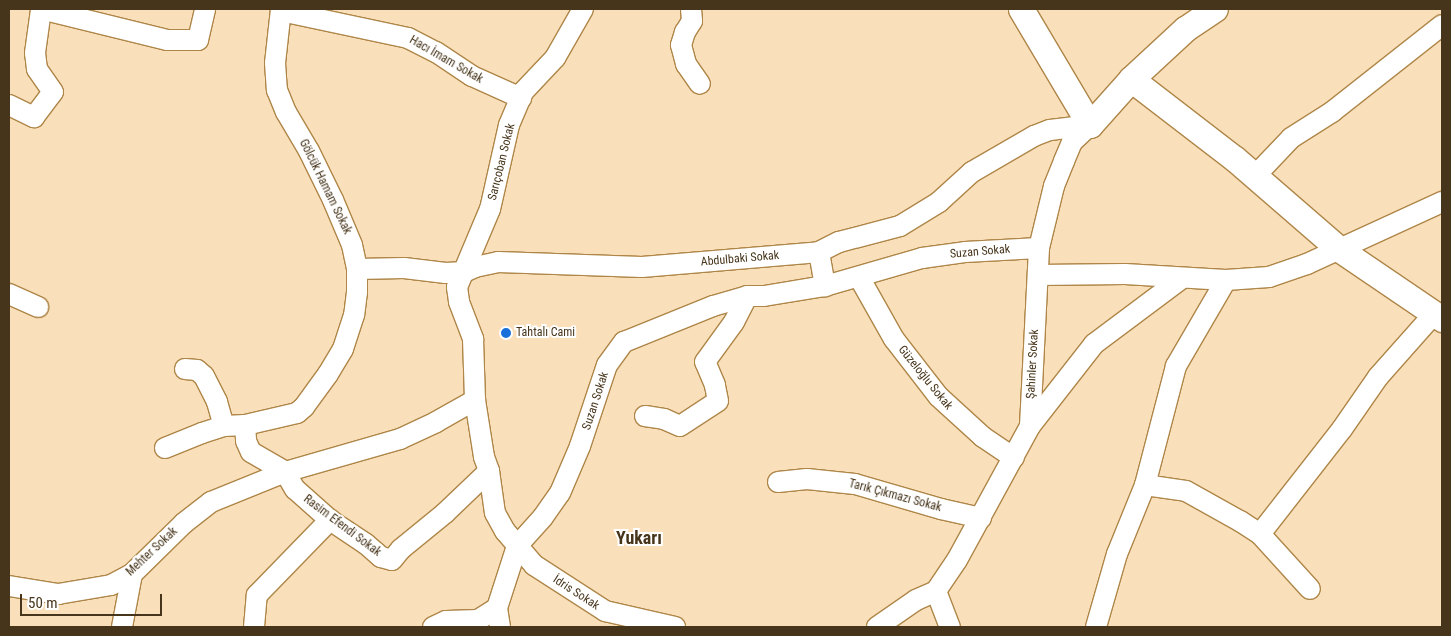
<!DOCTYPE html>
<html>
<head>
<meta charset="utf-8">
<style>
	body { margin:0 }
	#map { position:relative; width:1451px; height:636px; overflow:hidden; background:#f9dfba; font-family:"Roboto Condensed",sans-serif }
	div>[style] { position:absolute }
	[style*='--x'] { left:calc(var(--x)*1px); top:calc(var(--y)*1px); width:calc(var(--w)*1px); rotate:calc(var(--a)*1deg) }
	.roads { filter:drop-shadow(1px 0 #ae8648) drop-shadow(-1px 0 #ae8648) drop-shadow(0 1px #ae8648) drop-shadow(0 -1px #ae8648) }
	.minor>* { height:20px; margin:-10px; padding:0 10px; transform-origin:10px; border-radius:10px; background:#fff }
	.tertiary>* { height:25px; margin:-12.5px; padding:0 12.5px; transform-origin:12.5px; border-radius:12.5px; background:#fff }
	.dots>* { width:14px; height:14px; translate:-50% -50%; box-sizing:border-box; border:2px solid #fff; border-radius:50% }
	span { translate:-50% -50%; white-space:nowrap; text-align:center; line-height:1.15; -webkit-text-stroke:4px #fff; paint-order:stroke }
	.street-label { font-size:12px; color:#47351b }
	.poi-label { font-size:12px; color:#47351b }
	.left { translate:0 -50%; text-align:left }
	.district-label { font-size:18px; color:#47351b; font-weight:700 }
	.frame { position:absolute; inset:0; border:10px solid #47351b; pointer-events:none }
	.scale { position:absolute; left:20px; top:594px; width:142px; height:22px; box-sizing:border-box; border:2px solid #47351b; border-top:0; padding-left:6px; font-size:15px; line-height:18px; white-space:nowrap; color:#47351b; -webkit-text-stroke:4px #fff; paint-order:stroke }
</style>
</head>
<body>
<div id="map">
	<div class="roads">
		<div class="minor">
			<div style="--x:41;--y:9;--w:130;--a:13.8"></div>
			<div style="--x:167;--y:40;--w:31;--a:0"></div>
			<div style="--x:198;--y:40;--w:32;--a:-77"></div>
			<div style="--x:281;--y:9;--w:54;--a:96.3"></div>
			<div style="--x:275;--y:63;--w:27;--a:86"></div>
			<div style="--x:277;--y:90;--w:24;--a:68"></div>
			<div style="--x:286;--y:112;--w:45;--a:59.5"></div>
			<div style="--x:309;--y:151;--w:55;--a:63.9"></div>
			<div style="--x:333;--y:200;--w:49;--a:67.1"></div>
			<div style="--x:352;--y:245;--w:25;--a:78"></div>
			<div style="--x:357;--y:269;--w:23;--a:90"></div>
			<div style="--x:357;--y:292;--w:23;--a:97"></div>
			<div style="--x:354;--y:315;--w:36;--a:108"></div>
			<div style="--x:343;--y:349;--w:29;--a:121"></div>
			<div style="--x:328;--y:374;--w:41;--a:126"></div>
			<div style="--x:304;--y:407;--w:9;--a:139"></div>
			<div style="--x:297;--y:413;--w:53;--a:167"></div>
			<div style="--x:245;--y:425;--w:16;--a:86"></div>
			<div style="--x:246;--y:441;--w:12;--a:66"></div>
			<div style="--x:251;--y:452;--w:39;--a:30"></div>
			<div style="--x:285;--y:472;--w:20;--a:60"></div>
			<div style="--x:295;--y:489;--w:47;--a:41.5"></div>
			<div style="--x:330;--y:520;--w:43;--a:33.7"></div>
			<div style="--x:366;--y:544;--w:20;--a:41"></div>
			<div style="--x:381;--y:557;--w:11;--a:15"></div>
			<div style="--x:392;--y:560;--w:14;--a:-51"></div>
			<div style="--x:401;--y:549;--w:57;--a:-39.3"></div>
			<div style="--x:445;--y:513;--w:61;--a:-43.7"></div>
			<div style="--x:583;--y:9;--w:56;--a:119.7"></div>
			<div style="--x:555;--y:58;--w:47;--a:133.3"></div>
			<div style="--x:523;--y:92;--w:36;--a:113"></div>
			<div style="--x:509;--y:125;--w:86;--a:102.7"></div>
			<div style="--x:490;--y:209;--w:85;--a:112.9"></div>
			<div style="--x:457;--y:287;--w:15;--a:82"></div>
			<div style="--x:459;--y:302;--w:40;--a:69"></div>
			<div style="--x:473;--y:339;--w:61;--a:88.1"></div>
			<div style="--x:475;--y:400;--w:58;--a:81"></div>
			<div style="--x:484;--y:457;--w:15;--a:70"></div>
			<div style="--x:489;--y:471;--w:42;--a:81.9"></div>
			<div style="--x:495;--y:513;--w:21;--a:61"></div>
			<div style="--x:505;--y:531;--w:45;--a:49.5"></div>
			<div style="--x:534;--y:565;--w:85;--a:32.9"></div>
			<div style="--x:605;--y:611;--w:72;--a:12.9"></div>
			<div style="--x:691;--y:9;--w:12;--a:85"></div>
			<div style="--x:692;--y:21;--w:13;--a:122"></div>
			<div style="--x:685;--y:32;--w:14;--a:107"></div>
			<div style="--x:681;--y:45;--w:20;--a:75"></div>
			<div style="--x:686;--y:64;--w:24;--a:55"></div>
			<div style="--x:281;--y:11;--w:130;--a:12"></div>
			<div style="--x:408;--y:38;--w:31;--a:27"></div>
			<div style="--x:436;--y:52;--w:43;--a:33.7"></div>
			<div style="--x:472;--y:76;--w:54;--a:24.2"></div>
			<div style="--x:9;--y:105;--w:28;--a:26"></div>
			<div style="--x:34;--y:117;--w:31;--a:-53"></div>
			<div style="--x:53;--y:92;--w:28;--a:-125"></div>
			<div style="--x:37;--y:69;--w:16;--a:-97"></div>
			<div style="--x:35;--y:53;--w:43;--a:-82.1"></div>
			<div style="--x:1255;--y:176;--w:52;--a:-46.5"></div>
			<div style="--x:1291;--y:138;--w:49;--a:-32.4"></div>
			<div style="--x:1332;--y:112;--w:140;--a:-38.3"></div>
			<div style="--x:819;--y:252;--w:35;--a:80"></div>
			<div style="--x:357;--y:269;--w:47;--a:-1.2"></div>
			<div style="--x:404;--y:268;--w:42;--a:6.8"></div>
			<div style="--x:446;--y:273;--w:18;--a:-3"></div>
			<div style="--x:464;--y:272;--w:12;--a:-24"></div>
			<div style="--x:475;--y:267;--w:24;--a:-12"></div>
			<div style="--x:498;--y:262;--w:144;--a:2"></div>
			<div style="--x:642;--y:267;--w:178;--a:-4.8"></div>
			<div style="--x:819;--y:252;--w:22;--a:-27"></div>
			<div style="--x:839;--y:242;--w:63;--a:-14.7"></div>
			<div style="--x:900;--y:226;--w:46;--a:-31.6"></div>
			<div style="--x:939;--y:202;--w:45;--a:-42.3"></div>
			<div style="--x:972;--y:172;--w:72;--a:-30.1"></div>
			<div style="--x:1034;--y:136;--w:17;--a:-21"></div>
			<div style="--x:1050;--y:130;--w:40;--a:-7.1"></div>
			<div style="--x:1038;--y:275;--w:87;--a:-0.7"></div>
			<div style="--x:1125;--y:274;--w:101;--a:3.4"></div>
			<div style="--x:1226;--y:280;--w:43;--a:-4"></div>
			<div style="--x:1269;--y:277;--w:40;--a:-18.9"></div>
			<div style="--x:1307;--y:264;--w:149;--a:-24.7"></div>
			<div style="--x:859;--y:277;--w:71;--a:60.6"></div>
			<div style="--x:894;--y:339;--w:72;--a:52.3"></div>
			<div style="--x:938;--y:396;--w:61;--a:42.3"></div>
			<div style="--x:983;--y:437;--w:37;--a:34"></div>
			<div style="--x:9;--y:294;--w:32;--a:24"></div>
			<div style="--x:185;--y:369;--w:12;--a:5"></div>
			<div style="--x:197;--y:370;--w:9;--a:41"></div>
			<div style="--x:204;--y:376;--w:29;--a:63"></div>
			<div style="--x:217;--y:402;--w:25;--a:74"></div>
			<div style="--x:645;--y:416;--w:19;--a:9"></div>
			<div style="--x:664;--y:419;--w:17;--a:24"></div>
			<div style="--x:680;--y:426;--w:45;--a:-33.3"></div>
			<div style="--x:718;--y:401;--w:16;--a:-101"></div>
			<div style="--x:715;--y:385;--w:25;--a:-113"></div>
			<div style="--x:705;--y:362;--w:49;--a:-54.1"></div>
			<div style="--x:734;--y:322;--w:29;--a:-63"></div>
			<div style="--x:1030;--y:426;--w:104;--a:-52"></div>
			<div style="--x:1094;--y:344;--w:109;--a:-36.8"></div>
			<div style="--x:165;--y:448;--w:40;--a:-22"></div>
			<div style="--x:202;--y:433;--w:23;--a:-18"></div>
			<div style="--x:224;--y:426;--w:21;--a:-3"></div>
			<div style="--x:778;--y:482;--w:29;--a:-6"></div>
			<div style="--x:807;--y:479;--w:48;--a:5.9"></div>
			<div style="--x:855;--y:484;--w:90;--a:16.2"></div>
			<div style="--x:941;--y:509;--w:41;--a:12.7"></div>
			<div style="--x:1145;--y:485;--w:41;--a:8.3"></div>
			<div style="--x:1186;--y:491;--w:62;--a:29.1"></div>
			<div style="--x:1240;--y:521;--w:24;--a:33"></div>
			<div style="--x:1260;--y:534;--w:74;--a:47.7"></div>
			<div style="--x:1260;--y:534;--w:133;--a:-52"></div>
			<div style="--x:1342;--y:429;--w:63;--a:-55.3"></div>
			<div style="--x:1378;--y:377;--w:84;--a:-48.4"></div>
			<div style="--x:9;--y:586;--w:50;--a:9.3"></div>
			<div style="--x:58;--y:594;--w:54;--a:-9.6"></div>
			<div style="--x:111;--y:585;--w:24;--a:-28"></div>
			<div style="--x:132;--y:574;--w:73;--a:-44.4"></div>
			<div style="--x:184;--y:523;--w:34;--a:-38"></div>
			<div style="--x:211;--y:502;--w:80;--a:-22.1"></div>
			<div style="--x:285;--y:472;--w:120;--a:-16"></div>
			<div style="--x:400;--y:439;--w:40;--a:-25"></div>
			<div style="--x:436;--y:422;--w:45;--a:-29.4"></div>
			<div style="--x:936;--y:591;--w:37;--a:-56"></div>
			<div style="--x:957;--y:560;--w:153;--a:-61.4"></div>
			<div style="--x:1030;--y:426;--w:178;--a:-87.1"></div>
			<div style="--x:1039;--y:248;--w:64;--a:-76.4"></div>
			<div style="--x:1054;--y:186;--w:27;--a:-68"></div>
			<div style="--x:1064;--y:161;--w:21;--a:-67"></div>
			<div style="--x:1072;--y:142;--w:25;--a:-43"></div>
			<div style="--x:936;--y:591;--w:39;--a:69"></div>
			<div style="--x:497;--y:608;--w:19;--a:81"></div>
			<div style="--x:122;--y:627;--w:54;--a:-79.3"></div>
			<div style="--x:254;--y:627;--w:32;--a:-85"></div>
			<div style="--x:257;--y:595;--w:105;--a:-45.8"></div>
			<div style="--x:433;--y:627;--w:14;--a:-25"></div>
			<div style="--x:446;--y:621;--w:32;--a:-2"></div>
			<div style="--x:478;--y:620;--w:22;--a:-32"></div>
			<div style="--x:497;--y:608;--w:65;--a:-72.1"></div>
			<div style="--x:517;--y:546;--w:39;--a:-48"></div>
			<div style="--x:543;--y:517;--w:29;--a:-55"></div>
			<div style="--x:560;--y:493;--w:51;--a:-66.9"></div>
			<div style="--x:580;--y:446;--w:85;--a:-71.6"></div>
			<div style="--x:607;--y:365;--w:29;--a:-54"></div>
			<div style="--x:624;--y:342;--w:96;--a:-22"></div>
			<div style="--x:713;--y:306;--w:35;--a:-16"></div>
			<div style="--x:747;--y:296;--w:17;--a:0"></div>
			<div style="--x:764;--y:296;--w:62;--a:-9.3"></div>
			<div style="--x:825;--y:286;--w:101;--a:-16.1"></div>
			<div style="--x:922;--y:258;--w:43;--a:-7.9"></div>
			<div style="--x:965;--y:252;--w:74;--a:-3.1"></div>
			<div style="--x:877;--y:627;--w:47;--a:-34.7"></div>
			<div style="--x:916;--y:600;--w:22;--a:-24"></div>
			<div style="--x:1096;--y:627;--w:76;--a:-74"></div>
			<div style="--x:1117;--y:554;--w:74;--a:-67.9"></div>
			<div style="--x:1145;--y:485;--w:123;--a:-75.4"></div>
			<div style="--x:1176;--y:366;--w:99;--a:-59.8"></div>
		</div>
		<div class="tertiary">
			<div style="--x:1021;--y:9;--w:135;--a:59.3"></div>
			<div style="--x:1090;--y:125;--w:62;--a:-48.3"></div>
			<div style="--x:1131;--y:79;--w:74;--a:-42.8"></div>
			<div style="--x:1185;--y:29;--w:36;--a:-34"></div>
			<div style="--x:1131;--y:79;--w:131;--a:37.6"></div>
			<div style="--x:1235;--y:159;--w:138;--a:40.9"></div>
			<div style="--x:1339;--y:249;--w:125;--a:34.2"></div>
		</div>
	</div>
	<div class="dots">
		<div style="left:506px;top:333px;background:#1770d9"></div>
	</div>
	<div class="street-label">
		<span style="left:446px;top:60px;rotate:30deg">Hacı İmam Sokak</span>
		<span style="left:502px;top:162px;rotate:-76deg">Sarıçoban Sokak</span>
		<span style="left:325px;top:187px;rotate:64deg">Gölcük Hamam Sokak</span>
		<span style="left:980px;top:252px;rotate:-5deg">Suzan Sokak</span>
		<span style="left:740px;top:259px;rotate:-5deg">Abdulbaki Sokak</span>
		<span style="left:1033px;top:364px;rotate:-87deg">Şahinler Sokak</span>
		<span style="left:925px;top:378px;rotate:51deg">Güzeloğlu Sokak</span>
		<span style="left:596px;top:401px;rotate:-72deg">Suzan Sokak</span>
		<span style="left:895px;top:496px;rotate:15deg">Tarık Çıkmazı Sokak</span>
		<span style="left:342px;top:526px;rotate:37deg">Rasim Efendi Sokak</span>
		<span style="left:152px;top:552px;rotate:-43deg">Mehter Sokak</span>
		<span style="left:576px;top:593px;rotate:33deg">İdris Sokak</span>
	</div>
	<div class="poi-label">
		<span class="left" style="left:516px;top:333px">Tahtalı Cami</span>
	</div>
	<div class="district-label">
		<span style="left:639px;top:538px">Yukarı</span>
	</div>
	<div class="frame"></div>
	<div class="scale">50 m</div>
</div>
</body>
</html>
